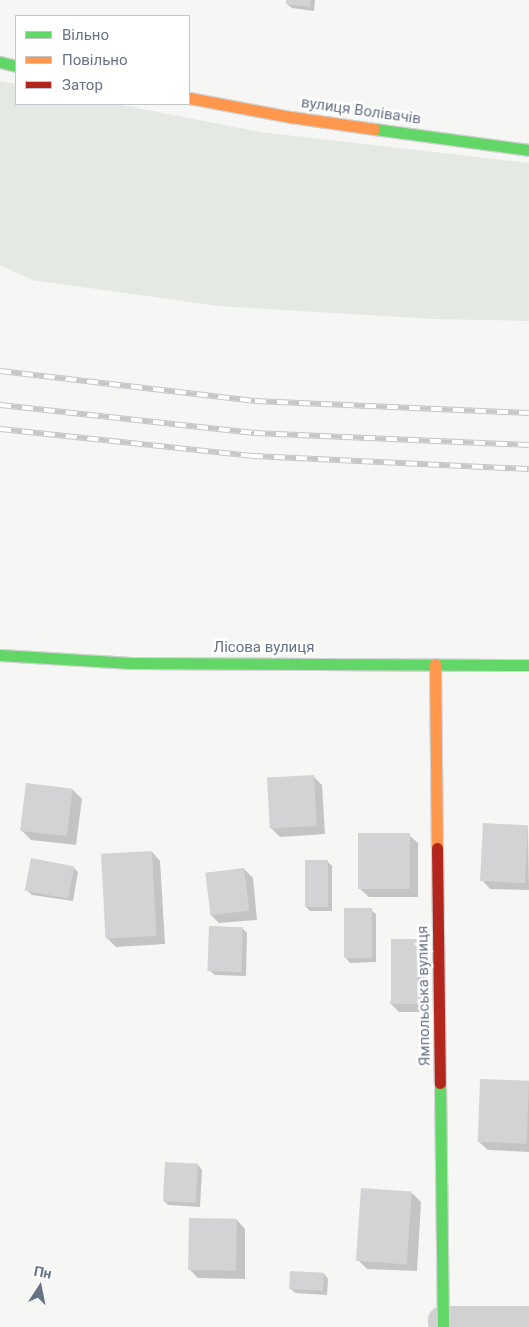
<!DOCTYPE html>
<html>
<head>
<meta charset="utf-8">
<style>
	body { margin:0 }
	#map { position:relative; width:529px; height:1327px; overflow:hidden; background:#f6f6f5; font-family:Roboto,sans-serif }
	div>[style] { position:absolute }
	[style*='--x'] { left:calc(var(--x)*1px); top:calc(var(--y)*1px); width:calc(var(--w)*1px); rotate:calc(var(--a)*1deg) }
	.green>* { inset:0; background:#e5e9e3 }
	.shadow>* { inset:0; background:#0003 }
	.building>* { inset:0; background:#d2d3d4; transform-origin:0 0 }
	.roads { filter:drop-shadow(1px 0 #d2d3d4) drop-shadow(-1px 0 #d2d3d4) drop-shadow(0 1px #d2d3d4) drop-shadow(0 -1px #d2d3d4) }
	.street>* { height:28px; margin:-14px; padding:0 14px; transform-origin:14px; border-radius:14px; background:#d1d1d2 }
	.fast>* { height:11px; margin:-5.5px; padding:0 5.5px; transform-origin:5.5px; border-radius:5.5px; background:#63d668 }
	.slow>* { height:11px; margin:-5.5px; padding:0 5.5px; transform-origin:5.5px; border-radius:5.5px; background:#ff974d }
	.jam>* { height:11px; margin:-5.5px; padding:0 5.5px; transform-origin:5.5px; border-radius:5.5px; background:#b3261e }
	.rail>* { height:5.5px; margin-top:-2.75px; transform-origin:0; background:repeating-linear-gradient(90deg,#fff 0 11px,#c6c7c8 0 22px); box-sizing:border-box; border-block:1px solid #c6c7c8 }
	span { translate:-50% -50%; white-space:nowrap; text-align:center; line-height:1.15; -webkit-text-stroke:5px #fff; paint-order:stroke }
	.street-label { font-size:15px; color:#667285 }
	.legend { position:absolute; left:15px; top:15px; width:175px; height:90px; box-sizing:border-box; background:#fff; border:1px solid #c2c7ce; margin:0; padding:6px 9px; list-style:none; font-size:15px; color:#667285 }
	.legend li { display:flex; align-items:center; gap:10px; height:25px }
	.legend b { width:25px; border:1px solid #c2c7ce }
	.north { position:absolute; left:15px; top:1262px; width:50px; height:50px; -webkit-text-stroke:4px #fff; paint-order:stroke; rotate:11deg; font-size:14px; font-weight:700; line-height:20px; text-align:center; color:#667285 }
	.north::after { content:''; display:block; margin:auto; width:18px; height:22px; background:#667285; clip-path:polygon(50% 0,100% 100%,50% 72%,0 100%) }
</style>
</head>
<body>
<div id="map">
	<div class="green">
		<div style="clip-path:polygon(0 81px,16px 84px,16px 104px,117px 104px,260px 132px,529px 163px,529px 321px,434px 319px,218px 306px,32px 280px,0 265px)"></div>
	</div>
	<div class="shadow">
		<div style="clip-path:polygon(288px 0,315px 0,314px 11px,292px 8px,287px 4px)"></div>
		<div style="clip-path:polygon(314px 777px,322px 785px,325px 834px,280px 837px,271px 828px)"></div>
		<div style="clip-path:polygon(73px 790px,82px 799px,76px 845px,31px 840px,22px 831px)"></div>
		<div style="clip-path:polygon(528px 826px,529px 890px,490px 889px,482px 880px)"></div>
		<div style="clip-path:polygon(409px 835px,418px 843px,418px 897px,369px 897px,360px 889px)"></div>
		<div style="clip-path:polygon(152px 852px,160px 861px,165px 944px,116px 947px,107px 938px)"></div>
		<div style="clip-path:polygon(328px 862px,332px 866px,332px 911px,310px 911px,305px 906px)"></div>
		<div style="clip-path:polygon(73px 867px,78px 872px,73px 901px,32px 895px,27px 890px)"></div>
		<div style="clip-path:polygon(244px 869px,253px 878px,257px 920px,219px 923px,210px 914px)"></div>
		<div style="clip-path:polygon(371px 910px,376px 914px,376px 962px,350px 963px,346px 958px)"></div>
		<div style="clip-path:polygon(242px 928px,247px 933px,246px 976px,215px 975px,210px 971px)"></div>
		<div style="clip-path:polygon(417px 941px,426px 949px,424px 1012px,399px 1012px,390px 1003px)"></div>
		<div style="clip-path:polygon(529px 1082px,529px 1152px,488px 1150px,479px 1142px)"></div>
		<div style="clip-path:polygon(198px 1165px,202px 1170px,200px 1207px,168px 1205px,163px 1200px)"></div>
		<div style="clip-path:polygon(412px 1193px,421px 1202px,417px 1271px,367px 1269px,358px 1260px)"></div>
		<div style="clip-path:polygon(237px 1220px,245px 1229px,245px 1279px,198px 1278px,189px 1269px)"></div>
		<div style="clip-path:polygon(324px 1274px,328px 1279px,327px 1295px,295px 1293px,290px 1288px)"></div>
	</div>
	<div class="building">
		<div style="clip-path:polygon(286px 0,311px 0,310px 7px,286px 4px)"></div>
		<div style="left:314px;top:775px;width:51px;height:47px;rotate:87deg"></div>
		<div style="left:26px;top:783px;width:47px;height:48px;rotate:7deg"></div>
		<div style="left:483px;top:823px;width:45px;height:58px;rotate:3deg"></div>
		<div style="left:410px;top:833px;width:56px;height:52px;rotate:90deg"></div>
		<div style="left:152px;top:851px;width:85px;height:51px;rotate:87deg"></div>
		<div style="left:31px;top:858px;width:44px;height:33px;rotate:11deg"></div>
		<div style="left:305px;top:860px;width:23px;height:47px"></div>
		<div style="left:244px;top:868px;width:43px;height:39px;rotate:83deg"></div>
		<div style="left:372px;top:908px;width:50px;height:28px;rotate:90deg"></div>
		<div style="left:209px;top:926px;width:34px;height:45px;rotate:2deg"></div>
		<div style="left:391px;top:939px;width:27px;height:65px"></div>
		<div style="left:480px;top:1079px;width:49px;height:63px;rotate:2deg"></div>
		<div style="left:165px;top:1162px;width:33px;height:39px;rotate:3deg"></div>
		<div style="left:361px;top:1188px;width:51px;height:73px;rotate:4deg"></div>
		<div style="left:189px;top:1218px;width:48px;height:52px;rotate:1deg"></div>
		<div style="left:290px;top:1271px;width:34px;height:18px;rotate:3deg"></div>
	</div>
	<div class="roads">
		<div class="street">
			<div style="--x:443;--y:1321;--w:86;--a:0"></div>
		</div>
		<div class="fast">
			<div style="--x:0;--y:62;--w:16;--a:14"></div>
			<div style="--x:374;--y:129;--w:156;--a:7.7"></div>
			<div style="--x:0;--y:655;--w:131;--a:3.5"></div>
			<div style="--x:131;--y:663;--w:398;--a:0.3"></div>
			<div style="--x:440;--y:1083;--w:244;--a:89.3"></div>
		</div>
		<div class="slow">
			<div style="--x:189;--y:98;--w:104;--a:10.6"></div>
			<div style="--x:291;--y:117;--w:84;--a:8.2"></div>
			<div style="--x:435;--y:664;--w:184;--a:89.4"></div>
		</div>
		<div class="jam">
			<div style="--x:437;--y:848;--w:235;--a:89.3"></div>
		</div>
	</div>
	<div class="rail">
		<div style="--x:0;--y:371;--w:257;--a:6.7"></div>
		<div style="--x:255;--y:401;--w:274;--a:2.5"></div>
		<div style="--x:0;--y:405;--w:256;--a:6.3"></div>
		<div style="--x:254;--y:433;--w:275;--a:2.5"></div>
		<div style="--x:0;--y:429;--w:253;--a:6.1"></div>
		<div style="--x:252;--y:456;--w:277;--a:2.7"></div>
	</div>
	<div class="street-label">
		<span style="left:361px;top:111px;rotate:8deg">вулиця Волівачів</span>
		<span style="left:264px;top:648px">Лісова вулиця</span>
		<span style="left:424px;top:996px;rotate:-91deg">Ямпольська вулиця</span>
	</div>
	<ul class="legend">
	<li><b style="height:6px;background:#63d668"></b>Вільно</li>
	<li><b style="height:6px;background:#ff974d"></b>Повільно</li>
	<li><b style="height:6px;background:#b3261e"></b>Затор</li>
	</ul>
	<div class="north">Пн</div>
</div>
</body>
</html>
